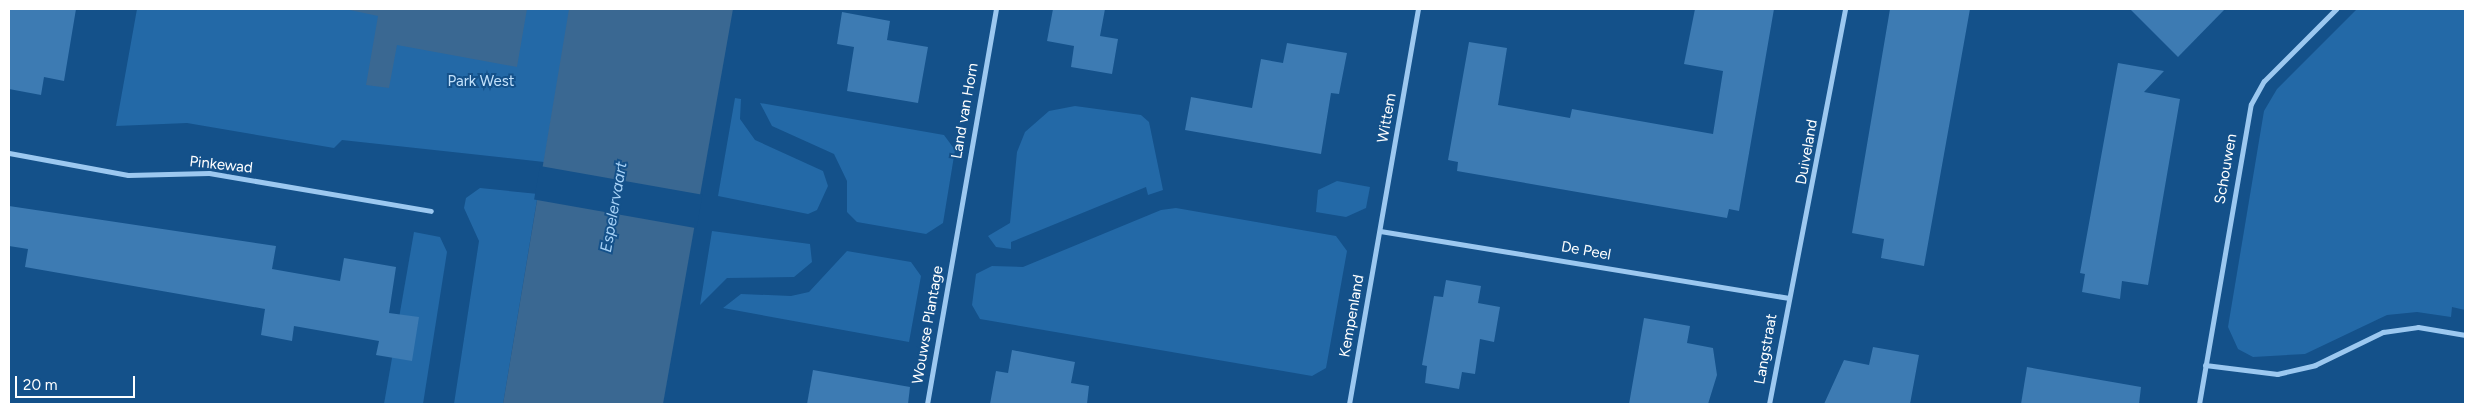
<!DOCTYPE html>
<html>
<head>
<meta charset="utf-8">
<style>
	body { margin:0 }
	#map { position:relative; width:2474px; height:413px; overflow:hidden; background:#14518a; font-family:Figtree,sans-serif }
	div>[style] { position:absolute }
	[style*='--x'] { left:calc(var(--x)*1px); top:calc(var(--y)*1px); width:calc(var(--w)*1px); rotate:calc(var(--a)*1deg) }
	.green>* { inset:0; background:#2369a7 }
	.water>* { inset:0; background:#3a6892 }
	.pier>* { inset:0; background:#14518a; transform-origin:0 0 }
	.building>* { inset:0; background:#3d7bb3 }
	.minor>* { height:5px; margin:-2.5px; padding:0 2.5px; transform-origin:2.5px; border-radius:2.5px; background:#9cc8f0 }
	span { translate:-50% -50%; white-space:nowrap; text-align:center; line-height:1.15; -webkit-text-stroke:4px #14518a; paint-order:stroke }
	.park-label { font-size:15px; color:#c2e1fb }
	.street-label { font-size:15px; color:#fff }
	.water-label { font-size:16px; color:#a7d2f7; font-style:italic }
	.frame { position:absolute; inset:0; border:10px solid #fff; pointer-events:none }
	.scale { position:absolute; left:15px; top:376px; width:120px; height:22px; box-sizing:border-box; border:2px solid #fff; border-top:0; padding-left:6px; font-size:15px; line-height:18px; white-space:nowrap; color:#fff; -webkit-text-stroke:4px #14518a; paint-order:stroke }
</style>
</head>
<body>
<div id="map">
	<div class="green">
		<div style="clip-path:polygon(137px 9px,570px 9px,544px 162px,342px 140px,334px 148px,187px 123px,116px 126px)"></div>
		<div style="clip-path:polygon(2357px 9px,2465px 9px,2465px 310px,2452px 307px,2451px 317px,2417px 312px,2387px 315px,2305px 354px,2253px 357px,2238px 349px,2228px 327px,2264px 111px,2277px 89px)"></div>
		<div style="clip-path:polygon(735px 98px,741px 99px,740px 119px,755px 140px,823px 171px,828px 186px,817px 210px,808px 214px,718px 196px)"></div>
		<div style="clip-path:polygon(760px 103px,944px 135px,955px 150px,943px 223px,926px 234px,857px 222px,847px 212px,847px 181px,834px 154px,772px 126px)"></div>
		<div style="clip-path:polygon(1075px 106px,1141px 115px,1149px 122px,1163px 190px,1148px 195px,1146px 187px,1011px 242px,1011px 249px,996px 247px,988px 236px,1010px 223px,1017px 152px,1025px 132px,1049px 111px)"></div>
		<div style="clip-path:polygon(1337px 181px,1370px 187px,1366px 208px,1346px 217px,1316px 212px,1318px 190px)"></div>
		<div style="clip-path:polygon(480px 188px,538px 194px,503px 404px,454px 404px,479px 241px,464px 208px,466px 198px)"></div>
		<div style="clip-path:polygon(1176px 208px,1336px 236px,1347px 251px,1326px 368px,1312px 376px,980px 319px,972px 305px,976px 274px,992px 266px,1023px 267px,1161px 210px)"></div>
		<div style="clip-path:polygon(712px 231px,810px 244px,812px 262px,794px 277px,727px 278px,700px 305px)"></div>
		<div style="clip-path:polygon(414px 232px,440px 237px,447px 252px,423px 404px,384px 404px)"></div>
		<div style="clip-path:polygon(847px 251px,911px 262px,921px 276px,909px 342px,723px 308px,741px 294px,791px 296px,809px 292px)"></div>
	</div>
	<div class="water">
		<div style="clip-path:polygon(345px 9px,527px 9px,517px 67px,397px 45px,389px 88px,366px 85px,378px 16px)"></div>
		<div style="clip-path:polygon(569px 9px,733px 9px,663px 404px,503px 404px)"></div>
	</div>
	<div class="pier">
		<div style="left:540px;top:166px;width:165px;height:34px;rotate:10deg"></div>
	</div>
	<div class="building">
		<div style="clip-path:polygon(9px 9px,76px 9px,64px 81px,44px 77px,41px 95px,9px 89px)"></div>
		<div style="clip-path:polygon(1053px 9px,1105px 9px,1100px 36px,1118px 39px,1112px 74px,1071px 67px,1074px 46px,1047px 41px)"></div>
		<div style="clip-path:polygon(1695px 9px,1774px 9px,1739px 211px,1729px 209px,1727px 218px,1457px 171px,1458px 162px,1448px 160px,1469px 42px,1507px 48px,1498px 105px,1570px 118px,1572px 109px,1713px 134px,1723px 71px,1684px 64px)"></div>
		<div style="clip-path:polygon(1890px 9px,1970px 9px,1924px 266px,1881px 258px,1884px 239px,1852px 233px)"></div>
		<div style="clip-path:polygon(2130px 9px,2225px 9px,2178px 57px)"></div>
		<div style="clip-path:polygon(842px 12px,890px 21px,887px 40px,928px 47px,918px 103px,847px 91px,854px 47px,837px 44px)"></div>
		<div style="clip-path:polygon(1287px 43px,1347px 53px,1339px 94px,1331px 93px,1321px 154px,1185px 130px,1191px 97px,1252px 108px,1261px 59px,1283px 63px)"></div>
		<div style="clip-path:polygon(2118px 63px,2164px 71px,2144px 92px,2180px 99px,2148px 285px,2122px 281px,2120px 299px,2082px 292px,2085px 274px,2080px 273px)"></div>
		<div style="clip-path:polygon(9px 206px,276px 246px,272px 269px,340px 281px,344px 258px,396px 267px,389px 313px,419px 317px,412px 361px,376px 355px,379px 341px,294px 326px,292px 341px,261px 335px,265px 309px,25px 267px,28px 249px,9px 246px)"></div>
		<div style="clip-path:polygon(1446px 280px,1481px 286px,1478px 303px,1500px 307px,1494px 342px,1480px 339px,1475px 374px,1462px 372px,1459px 389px,1425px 383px,1427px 366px,1422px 365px,1434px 296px,1443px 297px)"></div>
		<div style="clip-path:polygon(1644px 318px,1690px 326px,1687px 343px,1713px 348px,1717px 375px,1708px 404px,1629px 404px)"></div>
		<div style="clip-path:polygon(1873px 347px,1919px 355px,1910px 404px,1824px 404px,1844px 360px,1869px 365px)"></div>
		<div style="clip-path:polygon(1012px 350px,1075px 362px,1071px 383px,1089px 386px,1087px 404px,990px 404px,996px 371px,1008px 373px)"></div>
		<div style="clip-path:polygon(2027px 367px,2141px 387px,2139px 404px,2021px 404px)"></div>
		<div style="clip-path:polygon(813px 370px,910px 387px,908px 404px,807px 404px)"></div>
	</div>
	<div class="minor">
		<div style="--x:9;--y:153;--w:121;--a:10.5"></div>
		<div style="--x:128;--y:175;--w:81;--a:-1.4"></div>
		<div style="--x:209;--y:173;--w:225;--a:9.7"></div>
		<div style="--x:1380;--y:231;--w:413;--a:9.3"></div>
		<div style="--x:2205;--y:365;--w:73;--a:7.1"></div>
		<div style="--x:2277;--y:374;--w:39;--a:-13"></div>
		<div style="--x:2315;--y:365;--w:76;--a:-25.9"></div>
		<div style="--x:2383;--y:332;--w:35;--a:-8"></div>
		<div style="--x:2418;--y:327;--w:48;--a:9.7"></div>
		<div style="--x:927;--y:404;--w:401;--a:-80.1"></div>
		<div style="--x:1349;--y:404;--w:401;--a:-80.1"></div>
		<div style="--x:1769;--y:404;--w:402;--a:-79.1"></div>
		<div style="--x:2199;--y:404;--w:304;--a:-80.2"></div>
		<div style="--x:2251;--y:104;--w:26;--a:-61"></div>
		<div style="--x:2264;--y:81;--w:102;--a:-45"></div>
	</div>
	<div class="park-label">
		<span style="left:481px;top:82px">Park West</span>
	</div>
	<div class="street-label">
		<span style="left:965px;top:111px;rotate:-80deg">Land van Horn</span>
		<span style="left:1387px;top:118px;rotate:-80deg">Wittem</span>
		<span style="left:1807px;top:152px;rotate:-80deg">Duiveland</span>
		<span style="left:221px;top:165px;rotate:6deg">Pinkewad</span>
		<span style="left:2226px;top:169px;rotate:-80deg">Schouwen</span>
		<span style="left:1586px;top:251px;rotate:10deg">De Peel</span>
		<span style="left:1352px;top:316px;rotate:-80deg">Kempenland</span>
		<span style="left:928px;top:325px;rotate:-80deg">Wouwse Plantage</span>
		<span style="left:1766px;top:349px;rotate:-80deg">Langstraat</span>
	</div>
	<div class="water-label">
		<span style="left:614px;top:207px;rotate:-80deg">Espelervaart</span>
	</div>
	<div class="frame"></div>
	<div class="scale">20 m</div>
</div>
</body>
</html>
